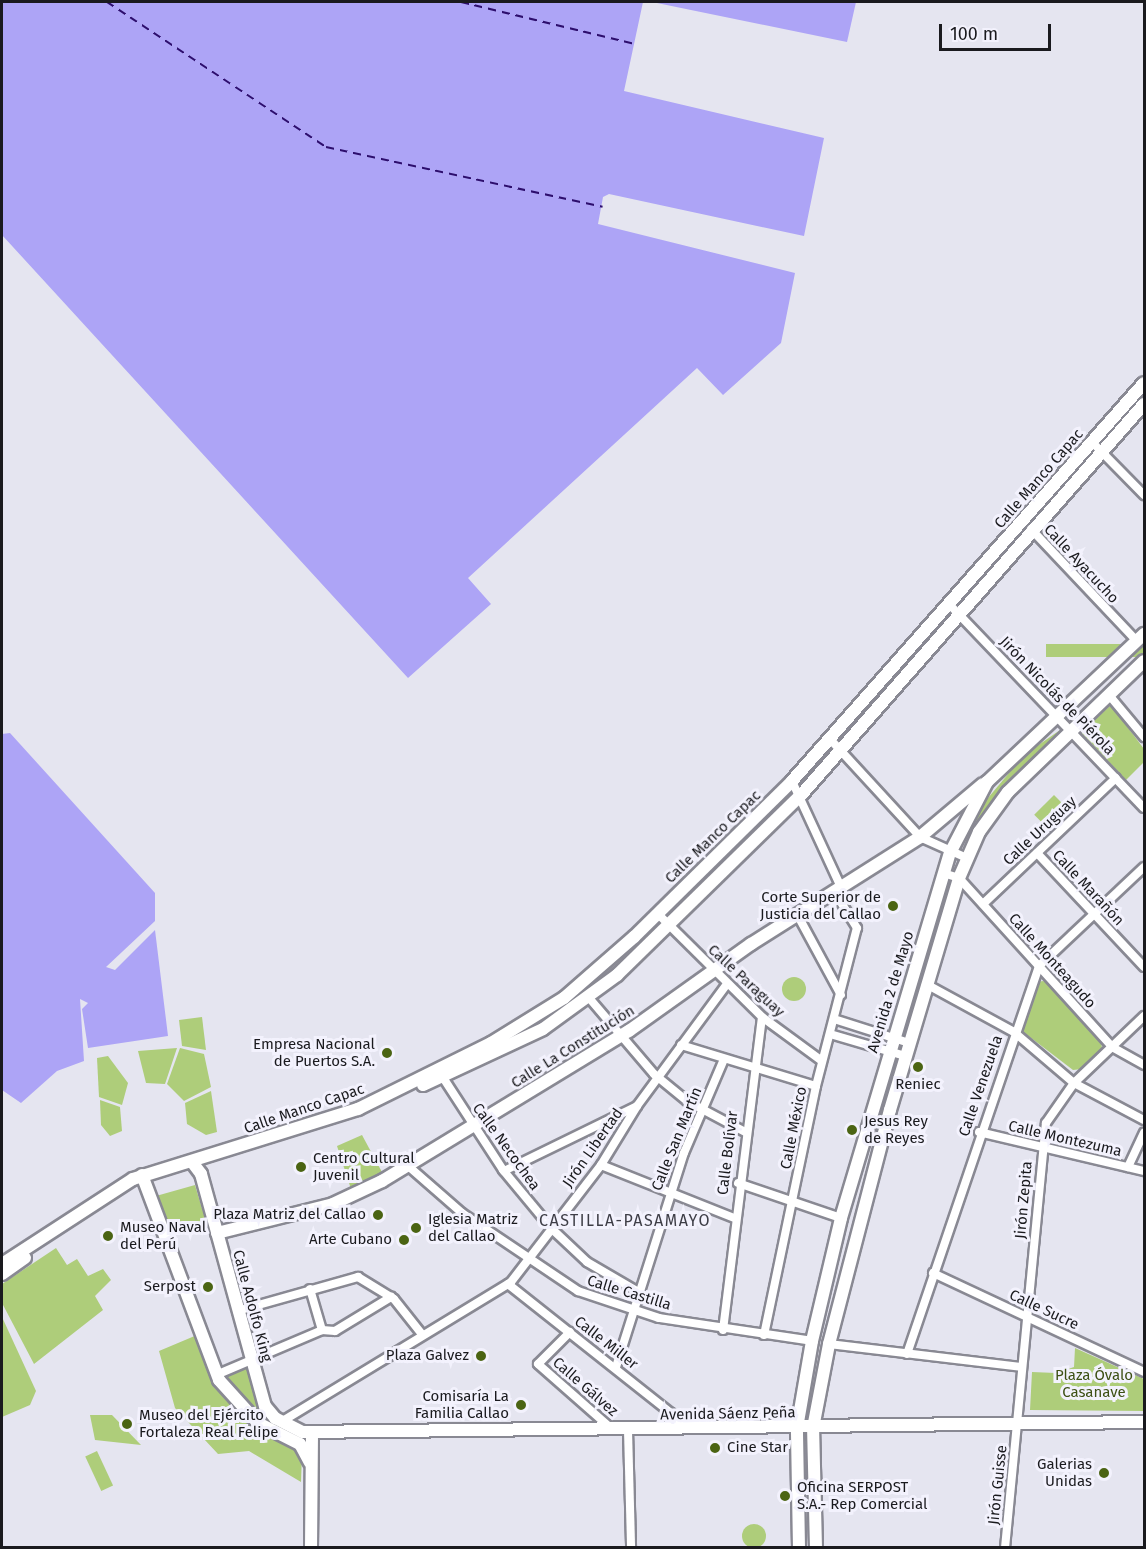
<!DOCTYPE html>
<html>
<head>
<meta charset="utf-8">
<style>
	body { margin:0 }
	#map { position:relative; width:1146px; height:1549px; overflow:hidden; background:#e5e5f0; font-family:"Fira Sans",sans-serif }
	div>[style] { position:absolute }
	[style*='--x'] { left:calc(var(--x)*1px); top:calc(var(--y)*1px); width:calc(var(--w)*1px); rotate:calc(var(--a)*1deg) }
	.green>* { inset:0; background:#aecd7a; transform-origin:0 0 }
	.round { border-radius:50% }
	.water>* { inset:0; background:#ada4f6 }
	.ferry>* { height:1.5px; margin-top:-0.75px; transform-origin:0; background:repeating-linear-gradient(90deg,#2d0e6d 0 8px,transparent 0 14px) }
	.roads { filter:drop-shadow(2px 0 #898993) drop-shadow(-2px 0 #898993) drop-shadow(0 2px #898993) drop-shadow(0 -2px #898993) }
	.street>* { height:8px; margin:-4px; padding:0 4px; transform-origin:4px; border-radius:4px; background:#fff }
	.secondary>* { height:12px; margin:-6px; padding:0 6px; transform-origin:6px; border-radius:6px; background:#fff }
	.dots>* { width:16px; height:16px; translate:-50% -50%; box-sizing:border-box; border:3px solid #f3f2fd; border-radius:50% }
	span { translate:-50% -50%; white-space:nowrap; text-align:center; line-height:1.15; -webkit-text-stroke:6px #f3f2fd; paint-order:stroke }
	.street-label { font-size:15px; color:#1a1a1e }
	.poi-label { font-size:15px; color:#1a1a1e }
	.right { translate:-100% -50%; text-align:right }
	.left { translate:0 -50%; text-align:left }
	.park-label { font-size:15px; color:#3d5014 }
	.neighbourhood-label { font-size:16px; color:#3e3e47; letter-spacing:1.5px }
	.frame { position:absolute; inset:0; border:3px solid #1a1a1e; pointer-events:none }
	.scale { position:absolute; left:939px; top:24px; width:112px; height:27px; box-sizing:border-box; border:3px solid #1a1a1e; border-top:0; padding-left:8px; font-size:18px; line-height:21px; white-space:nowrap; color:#1a1a1e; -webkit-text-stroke:4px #f3f2fd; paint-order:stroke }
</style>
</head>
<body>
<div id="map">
	<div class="green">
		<div style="left:1144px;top:644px;width:13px;height:98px;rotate:90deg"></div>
		<div style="clip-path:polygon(1111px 705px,1144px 749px,1144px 762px,1126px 780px,1081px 732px)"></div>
		<div style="clip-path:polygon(1063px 728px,1065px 733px,982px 825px,972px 817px,1024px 755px)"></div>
		<div style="left:1054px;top:795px;width:13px;height:28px;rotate:45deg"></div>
		<div class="round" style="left:782px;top:977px;width:24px;height:24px"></div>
		<div style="clip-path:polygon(1042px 981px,1049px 982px,1101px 1041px,1102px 1048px,1082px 1069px,1073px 1070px,1022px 1031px,1035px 984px)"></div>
		<div style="clip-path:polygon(202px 1017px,206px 1050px,182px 1046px,179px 1020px)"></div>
		<div style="clip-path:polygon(177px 1048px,165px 1084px,146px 1083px,138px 1051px)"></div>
		<div style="clip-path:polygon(180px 1048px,204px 1054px,211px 1087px,184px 1101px,167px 1084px)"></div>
		<div style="clip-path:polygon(108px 1056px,128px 1083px,122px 1105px,99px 1097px,97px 1058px)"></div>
		<div style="clip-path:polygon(211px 1091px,217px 1132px,206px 1135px,187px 1124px,185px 1103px)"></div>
		<div style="clip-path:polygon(100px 1100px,120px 1107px,122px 1131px,110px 1136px,101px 1125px)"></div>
		<div style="clip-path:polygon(362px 1135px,383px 1174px,351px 1189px,337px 1146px)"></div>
		<div style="clip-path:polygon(195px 1185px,207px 1225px,171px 1234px,156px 1196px)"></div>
		<div style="clip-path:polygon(56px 1248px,67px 1265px,77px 1259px,88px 1276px,103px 1269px,111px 1280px,95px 1296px,103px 1310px,34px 1364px,2px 1303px,2px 1284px)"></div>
		<div style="clip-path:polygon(2px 1317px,36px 1391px,30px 1405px,2px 1417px)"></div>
		<div style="clip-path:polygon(197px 1335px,222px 1392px,252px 1423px,290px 1441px,302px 1454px,301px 1482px,249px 1451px,218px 1454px,175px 1408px,159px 1351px)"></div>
		<div style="clip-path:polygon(1075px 1348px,1144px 1379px,1144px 1411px,1030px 1410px,1032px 1372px,1056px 1373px,1074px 1367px)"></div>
		<div style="clip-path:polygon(248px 1363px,260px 1411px,297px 1434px,265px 1421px,224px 1381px,223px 1374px)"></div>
		<div style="clip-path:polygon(90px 1415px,112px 1415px,141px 1445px,95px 1440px)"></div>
		<div style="left:97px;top:1451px;width:38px;height:13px;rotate:65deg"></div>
		<div class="round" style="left:742px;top:1524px;width:24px;height:24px"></div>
	</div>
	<div class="water">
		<div style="clip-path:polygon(2px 2px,643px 2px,624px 91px,824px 138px,804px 236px,609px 194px,603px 197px,598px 224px,795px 273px,781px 343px,723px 395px,697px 368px,468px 578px,491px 604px,408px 678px,2px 235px)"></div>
		<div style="clip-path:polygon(652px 2px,856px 2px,847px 42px)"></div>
		<div style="clip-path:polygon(10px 733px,155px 893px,155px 921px,106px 967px,115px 970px,155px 930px,168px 1036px,88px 1048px,82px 1009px,88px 1003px,80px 999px,84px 1061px,57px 1071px,21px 1103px,2px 1090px,2px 734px)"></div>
	</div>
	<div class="ferry">
		<div style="--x:107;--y:2;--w:263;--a:33.5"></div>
		<div style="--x:326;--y:147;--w:283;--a:12.2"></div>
		<div style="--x:461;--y:2;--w:179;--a:13.6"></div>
	</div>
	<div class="roads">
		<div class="street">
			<div style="--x:1091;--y:441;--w:76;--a:45.5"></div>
			<div style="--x:1031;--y:529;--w:154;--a:46.6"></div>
			<div style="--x:949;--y:604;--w:282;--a:46.3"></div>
			<div style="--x:1109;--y:695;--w:55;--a:50.2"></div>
			<div style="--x:830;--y:739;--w:133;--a:47.4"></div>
			<div style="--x:920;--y:837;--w:51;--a:24.1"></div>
			<div style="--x:1037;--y:853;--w:156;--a:46.8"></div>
			<div style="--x:943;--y:873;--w:17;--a:17"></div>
			<div style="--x:959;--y:878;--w:228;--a:47.8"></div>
			<div style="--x:1112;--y:1047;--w:37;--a:29"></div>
			<div style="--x:983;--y:904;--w:183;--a:-43.5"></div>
			<div style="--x:657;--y:913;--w:148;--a:44.7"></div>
			<div style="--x:762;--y:1017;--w:74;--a:36.3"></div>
			<div style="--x:797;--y:914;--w:92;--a:61.5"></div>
			<div style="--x:926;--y:984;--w:100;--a:28.6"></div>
			<div style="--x:1014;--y:1032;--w:79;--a:40.4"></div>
			<div style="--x:1074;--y:1083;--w:79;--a:27.9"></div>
			<div style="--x:590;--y:999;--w:99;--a:49.5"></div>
			<div style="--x:654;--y:1074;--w:43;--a:39.3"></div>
			<div style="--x:687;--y:1101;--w:66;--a:28.1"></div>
			<div style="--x:834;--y:1019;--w:79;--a:17.7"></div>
			<div style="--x:830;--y:1034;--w:78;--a:16.3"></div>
			<div style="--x:681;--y:1045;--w:141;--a:16.9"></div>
			<div style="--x:442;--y:1076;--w:112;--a:57"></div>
			<div style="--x:503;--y:1170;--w:77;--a:50.3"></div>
			<div style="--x:552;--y:1229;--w:48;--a:43.3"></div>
			<div style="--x:587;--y:1262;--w:61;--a:30.3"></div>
			<div style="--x:979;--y:1132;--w:170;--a:13.3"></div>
			<div style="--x:407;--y:1165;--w:73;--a:41.1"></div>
			<div style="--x:462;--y:1213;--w:140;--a:33.9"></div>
			<div style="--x:578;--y:1291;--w:85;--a:18.4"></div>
			<div style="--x:659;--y:1318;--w:155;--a:8.5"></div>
			<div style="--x:601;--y:1165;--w:143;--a:21.7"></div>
			<div style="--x:1128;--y:1167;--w:38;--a:-65"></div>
			<div style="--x:504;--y:1171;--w:148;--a:-26"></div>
			<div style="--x:738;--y:1183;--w:109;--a:18.8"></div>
			<div style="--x:933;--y:1273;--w:233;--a:25.1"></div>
			<div style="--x:508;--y:1284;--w:208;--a:38.4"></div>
			<div style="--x:671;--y:1413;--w:19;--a:58"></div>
			<div style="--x:310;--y:1289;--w:43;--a:73.7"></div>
			<div style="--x:237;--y:1311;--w:126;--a:-15.7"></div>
			<div style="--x:358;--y:1277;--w:42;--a:31.4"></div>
			<div style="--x:394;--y:1299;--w:43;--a:51.5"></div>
			<div style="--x:723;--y:1330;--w:315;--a:-82.9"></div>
			<div style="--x:570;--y:1332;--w:45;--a:135"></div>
			<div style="--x:538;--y:1364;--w:98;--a:41.3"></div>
			<div style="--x:764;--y:1335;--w:254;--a:-78.2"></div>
			<div style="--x:816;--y:1086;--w:163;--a:-75.5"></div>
			<div style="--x:857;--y:928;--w:36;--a:-122"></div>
			<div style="--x:838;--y:897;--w:12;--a:-81"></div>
			<div style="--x:840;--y:885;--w:115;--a:-114.8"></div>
			<div style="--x:829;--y:1344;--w:193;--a:6.8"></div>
			<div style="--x:907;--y:1354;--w:410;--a:-71.2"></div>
			<div style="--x:1039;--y:966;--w:144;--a:-43.3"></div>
			<div style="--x:616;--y:1367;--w:225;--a:-72.4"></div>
			<div style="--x:684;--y:1153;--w:102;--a:-66.9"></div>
			<div style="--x:216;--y:1375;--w:115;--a:-23"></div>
			<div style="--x:322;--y:1330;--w:13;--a:4"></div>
			<div style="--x:335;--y:1331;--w:66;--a:-31.3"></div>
			<div style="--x:281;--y:1422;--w:269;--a:-31.3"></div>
			<div style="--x:511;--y:1282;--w:148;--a:-52.4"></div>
			<div style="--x:601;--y:1165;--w:69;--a:-58.6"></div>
			<div style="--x:637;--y:1106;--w:152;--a:-53.6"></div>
			<div style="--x:628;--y:1430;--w:118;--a:88.5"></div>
			<div style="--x:1005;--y:1548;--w:427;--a:-84.5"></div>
			<div style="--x:1046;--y:1123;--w:49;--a:-55"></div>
			<div style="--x:1074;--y:1083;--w:97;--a:-43.7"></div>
		</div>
		<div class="secondary">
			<div style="--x:423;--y:1085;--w:132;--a:-25"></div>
			<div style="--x:543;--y:1029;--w:92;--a:-36.1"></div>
			<div style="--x:617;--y:975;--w:259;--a:-44.4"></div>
			<div style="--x:802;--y:794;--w:519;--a:-48.75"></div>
			<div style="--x:192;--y:1162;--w:15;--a:53"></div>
			<div style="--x:201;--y:1174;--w:241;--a:74.6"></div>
			<div style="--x:265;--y:1406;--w:16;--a:50"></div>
			<div style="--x:275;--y:1418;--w:31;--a:27"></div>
			<div style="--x:303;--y:1432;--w:841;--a:-0.68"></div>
			<div style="--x:142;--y:1175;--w:219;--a:69.4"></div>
			<div style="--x:219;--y:1380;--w:58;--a:47.8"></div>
			<div style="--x:258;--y:1423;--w:47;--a:26.6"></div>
			<div style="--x:300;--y:1444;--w:21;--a:62"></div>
			<div style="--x:217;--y:1233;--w:120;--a:-14"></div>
			<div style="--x:333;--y:1204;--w:54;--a:-25.1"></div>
			<div style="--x:382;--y:1181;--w:289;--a:-31.3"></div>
			<div style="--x:629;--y:1031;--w:150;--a:-35.5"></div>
			<div style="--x:751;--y:944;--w:200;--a:-32.3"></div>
			<div style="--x:920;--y:837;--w:82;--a:-40.1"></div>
			<div style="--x:2;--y:1264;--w:156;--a:-33"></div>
			<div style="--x:133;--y:1179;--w:236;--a:-17.3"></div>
			<div style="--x:358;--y:1109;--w:148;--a:-26.4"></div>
			<div style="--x:491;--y:1043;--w:86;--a:-31.7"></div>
			<div style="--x:564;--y:998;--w:93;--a:-41.1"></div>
			<div style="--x:634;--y:937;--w:222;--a:-44.6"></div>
			<div style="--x:792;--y:781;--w:531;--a:-48.51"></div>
			<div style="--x:2;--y:1274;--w:28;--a:-35"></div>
			<div style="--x:311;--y:1548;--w:114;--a:-89.5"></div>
			<div style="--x:799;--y:1548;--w:120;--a:-91"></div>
			<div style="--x:797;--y:1428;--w:88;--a:-80.2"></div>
			<div style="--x:812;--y:1341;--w:126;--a:-76.7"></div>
			<div style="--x:841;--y:1218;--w:381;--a:-73.4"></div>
			<div style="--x:950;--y:853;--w:80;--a:-62.5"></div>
			<div style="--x:987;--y:782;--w:216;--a:-43.3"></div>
			<div style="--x:816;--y:1548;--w:120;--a:-91.4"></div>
			<div style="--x:813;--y:1428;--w:86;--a:-79.2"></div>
			<div style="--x:829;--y:1344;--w:242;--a:-75.4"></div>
			<div style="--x:890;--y:1110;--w:242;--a:-73.4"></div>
			<div style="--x:959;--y:878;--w:50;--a:-66.5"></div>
			<div style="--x:979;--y:832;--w:49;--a:-54.1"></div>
			<div style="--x:1008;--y:792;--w:189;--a:-43.9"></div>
		</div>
	</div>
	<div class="dots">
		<div style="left:893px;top:906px;background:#4b6413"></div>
		<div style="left:387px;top:1053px;background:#4b6413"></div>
		<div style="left:918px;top:1067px;background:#4b6413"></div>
		<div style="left:852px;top:1130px;background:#4b6413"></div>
		<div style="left:301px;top:1167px;background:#4b6413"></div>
		<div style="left:378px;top:1215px;background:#4b6413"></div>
		<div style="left:416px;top:1228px;background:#4b6413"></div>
		<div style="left:108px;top:1236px;background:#4b6413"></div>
		<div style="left:404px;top:1240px;background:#4b6413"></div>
		<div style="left:208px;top:1287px;background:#4b6413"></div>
		<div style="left:481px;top:1356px;background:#4b6413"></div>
		<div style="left:521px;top:1405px;background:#4b6413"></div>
		<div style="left:127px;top:1424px;background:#4b6413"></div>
		<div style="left:715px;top:1448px;background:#4b6413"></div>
		<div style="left:1104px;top:1473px;background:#4b6413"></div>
		<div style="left:785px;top:1496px;background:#4b6413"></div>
	</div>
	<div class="street-label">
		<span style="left:1039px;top:479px;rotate:-49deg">Calle Manco Capac</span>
		<span style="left:1081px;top:564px;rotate:47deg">Calle Ayacucho</span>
		<span style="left:1057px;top:696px;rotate:46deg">Jirón Nicolás de Piérola</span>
		<span style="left:1040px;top:831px;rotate:-43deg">Calle Uruguay</span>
		<span style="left:713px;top:837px;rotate:-44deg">Calle Manco Capac</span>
		<span style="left:1088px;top:888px;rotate:47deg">Calle Marañón</span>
		<span style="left:1052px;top:961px;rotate:48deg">Calle Monteagudo</span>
		<span style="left:746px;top:981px;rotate:43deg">Calle Paraguay</span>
		<span style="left:891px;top:992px;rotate:-73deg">Avenida 2 de Mayo</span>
		<span style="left:573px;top:1047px;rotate:-32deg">Calle La Constitución</span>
		<span style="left:981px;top:1086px;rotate:-71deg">Calle Venezuela</span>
		<span style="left:304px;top:1109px;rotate:-19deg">Calle Manco Capac</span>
		<span style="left:794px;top:1128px;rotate:-79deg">Calle México</span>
		<span style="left:677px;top:1139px;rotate:-68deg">Calle San Martín</span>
		<span style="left:1065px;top:1139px;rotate:13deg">Calle Montezuma</span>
		<span style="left:506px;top:1147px;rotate:54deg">Calle Necochea</span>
		<span style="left:593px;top:1148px;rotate:-55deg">Jirón Libertad</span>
		<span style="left:728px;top:1153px;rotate:-83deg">Calle Bolívar</span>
		<span style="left:1024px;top:1200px;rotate:-85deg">Jirón Zepita</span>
		<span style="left:629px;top:1293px;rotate:17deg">Calle Castilla</span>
		<span style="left:252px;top:1306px;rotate:75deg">Calle Adolfo King</span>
		<span style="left:1044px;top:1310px;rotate:25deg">Calle Sucre</span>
		<span style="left:606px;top:1343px;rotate:38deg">Calle Miller</span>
		<span style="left:585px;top:1387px;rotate:41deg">Calle Gálvez</span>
		<span style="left:728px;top:1414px;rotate:-1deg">Avenida Sáenz Peña</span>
		<span style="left:998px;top:1485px;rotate:-84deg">Jirón Guisse</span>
	</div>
	<div class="poi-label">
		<span class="right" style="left:881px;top:906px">Corte Superior de<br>Justicia del Callao</span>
		<span class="right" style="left:375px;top:1053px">Empresa Nacional<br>de Puertos S.A.</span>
		<span style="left:918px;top:1085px">Reniec</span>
		<span class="left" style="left:864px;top:1130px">Jesus Rey<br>de Reyes</span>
		<span class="left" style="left:313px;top:1167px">Centro Cultural<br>Juvenil</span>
		<span class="right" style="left:366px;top:1215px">Plaza Matriz del Callao</span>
		<span class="left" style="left:428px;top:1228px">Iglesia Matriz<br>del Callao</span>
		<span class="left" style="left:120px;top:1236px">Museo Naval<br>del Perú</span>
		<span class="right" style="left:392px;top:1240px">Arte Cubano</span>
		<span class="right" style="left:196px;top:1287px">Serpost</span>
		<span class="right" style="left:469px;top:1356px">Plaza Galvez</span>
		<span class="right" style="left:509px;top:1405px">Comisaría La<br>Familia Callao</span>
		<span class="left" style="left:139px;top:1424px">Museo del Ejército<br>Fortaleza Real Felipe</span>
		<span class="left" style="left:727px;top:1448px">Cine Star</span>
		<span class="right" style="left:1092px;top:1473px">Galerias<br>Unidas</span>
		<span class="left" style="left:797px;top:1496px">Oficina SERPOST<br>S.A.- Rep Comercial</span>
	</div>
	<div class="park-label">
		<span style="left:1094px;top:1384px">Plaza Óvalo<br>Casanave</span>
	</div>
	<div class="neighbourhood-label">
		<span style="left:625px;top:1221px">CASTILLA-PASAMAYO</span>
	</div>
	<div class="frame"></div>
	<div class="scale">100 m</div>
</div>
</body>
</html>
